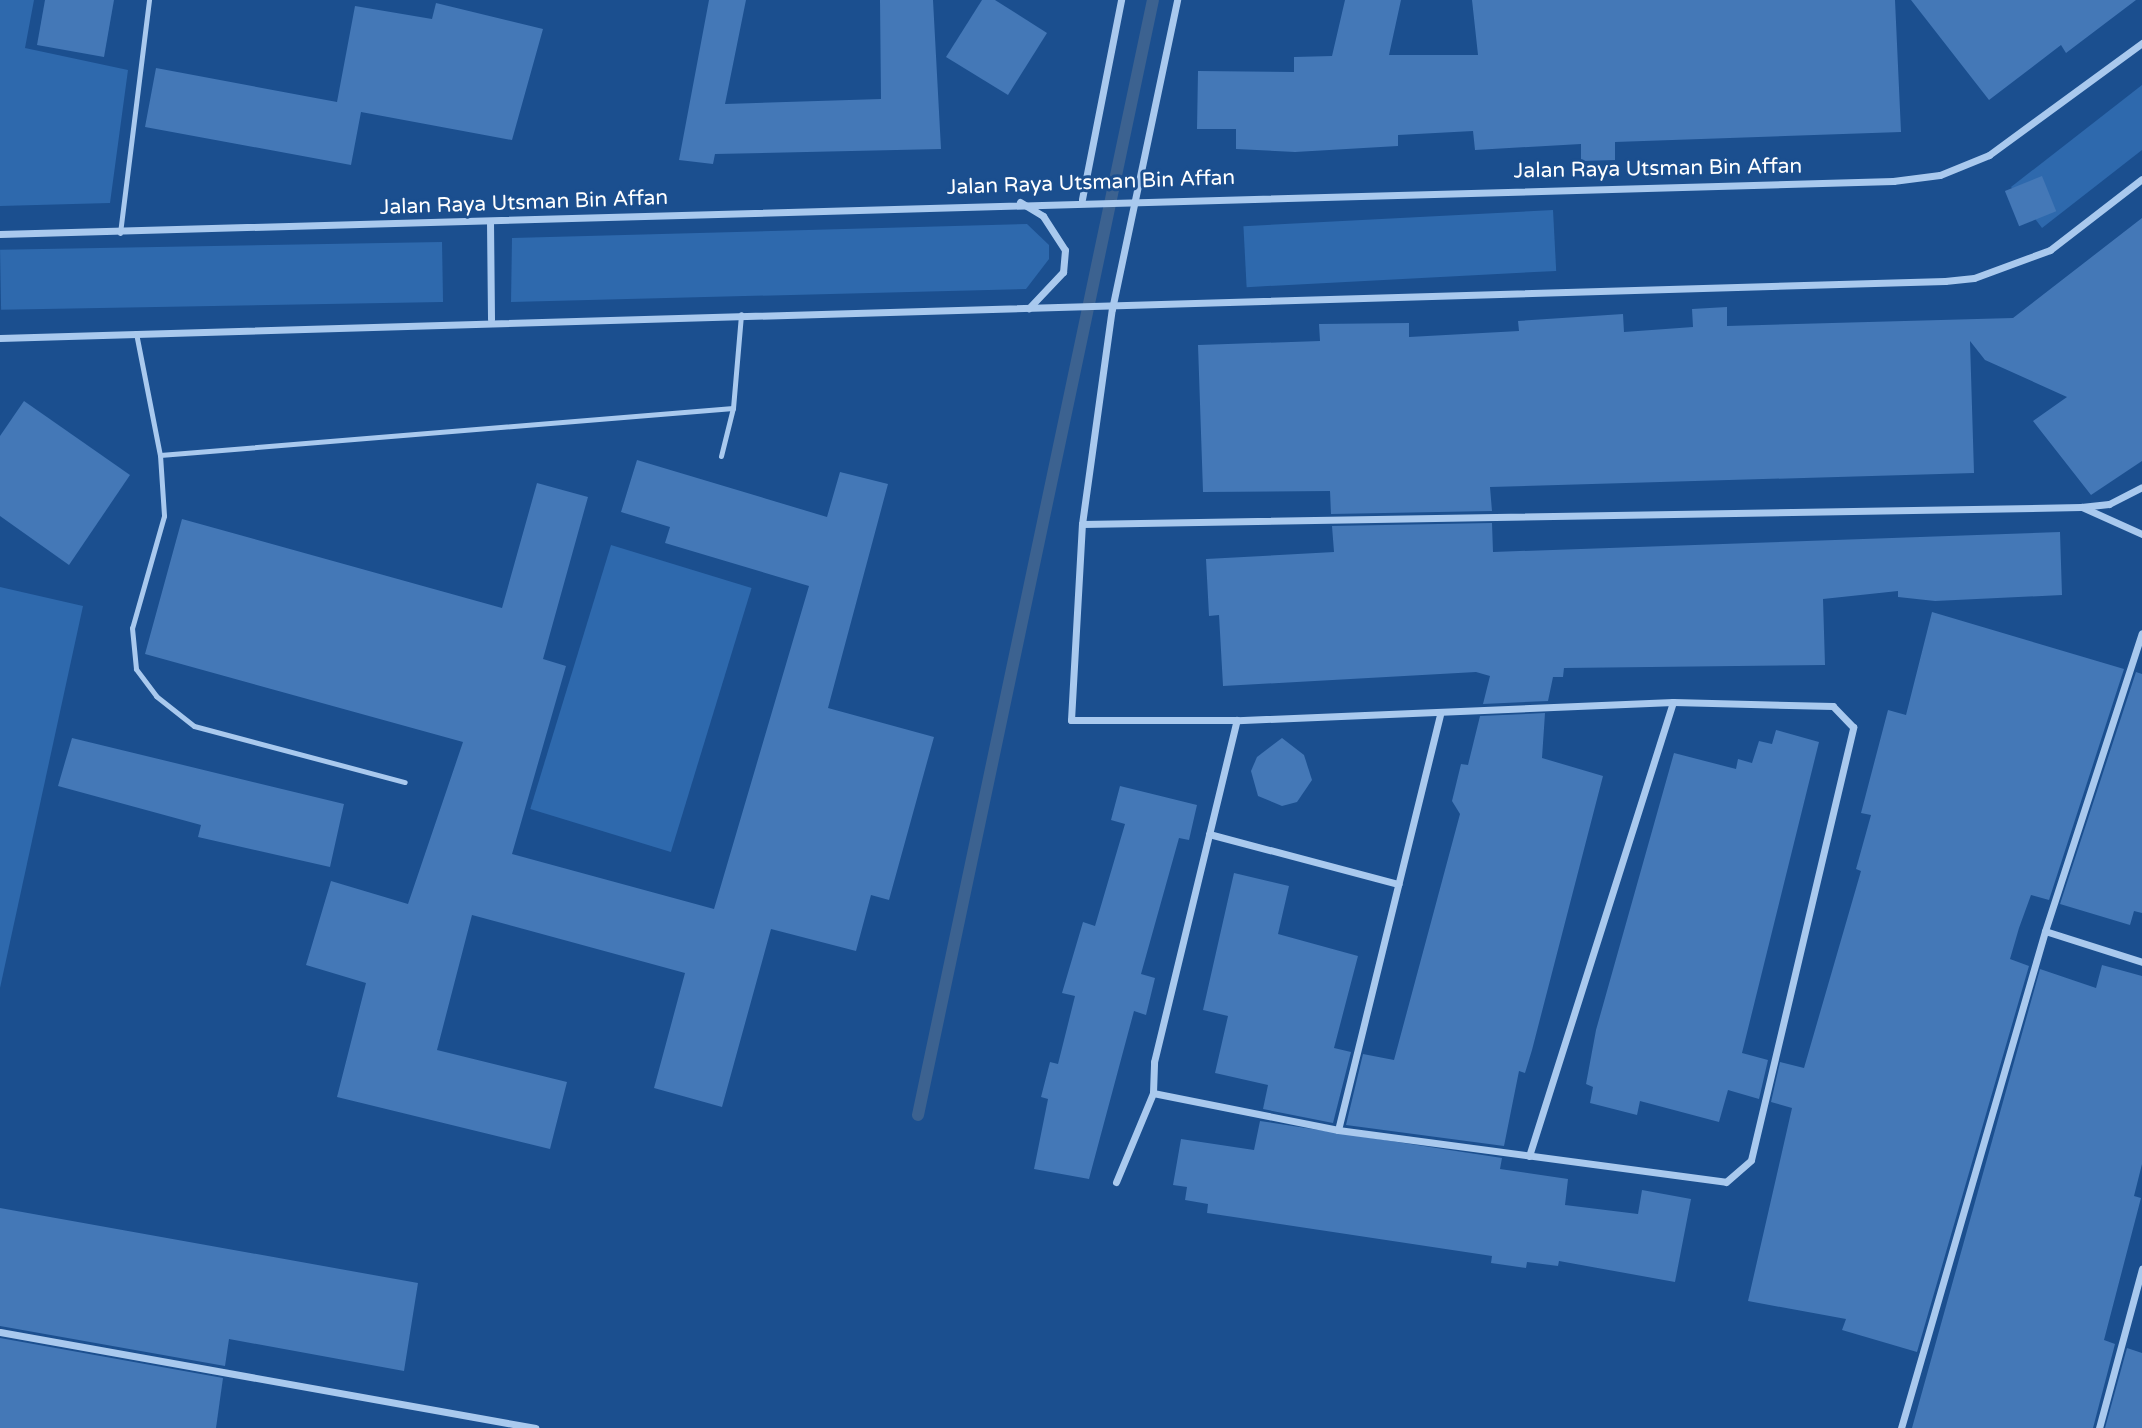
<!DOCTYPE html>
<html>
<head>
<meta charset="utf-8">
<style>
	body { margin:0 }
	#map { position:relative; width:2142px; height:1428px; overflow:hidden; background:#1b4f8f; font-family:"Varela Round",sans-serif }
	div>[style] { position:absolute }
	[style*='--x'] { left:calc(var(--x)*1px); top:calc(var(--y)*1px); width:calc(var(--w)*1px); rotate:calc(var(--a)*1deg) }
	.green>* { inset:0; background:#2e69ad; transform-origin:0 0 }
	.stream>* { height:12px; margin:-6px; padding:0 6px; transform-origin:6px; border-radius:6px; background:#3c6290 }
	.building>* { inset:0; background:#4478b7; transform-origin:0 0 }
	.service>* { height:5px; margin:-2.5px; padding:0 2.5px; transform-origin:2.5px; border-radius:2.5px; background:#a9c9ee }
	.minor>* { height:7px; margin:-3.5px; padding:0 3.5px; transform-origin:3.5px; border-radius:3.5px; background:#a9c9ee }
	span { translate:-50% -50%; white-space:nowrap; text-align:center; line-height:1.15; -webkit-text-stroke:6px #1b4f8f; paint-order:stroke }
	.street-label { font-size:21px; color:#fff }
</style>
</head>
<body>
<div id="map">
	<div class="green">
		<div style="clip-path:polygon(0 0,34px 0,25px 48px,128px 70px,110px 203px,0 206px)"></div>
		<div style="clip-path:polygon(2142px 85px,2142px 150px,2042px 228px,2011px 187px)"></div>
		<div style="left:1553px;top:210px;width:61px;height:310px;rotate:87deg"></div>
		<div style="clip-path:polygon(1027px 224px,1049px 245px,1049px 259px,1026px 289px,511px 302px,512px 238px)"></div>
		<div style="left:442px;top:242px;width:60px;height:442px;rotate:89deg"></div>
		<div style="left:611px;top:545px;width:147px;height:276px;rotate:17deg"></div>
		<div style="clip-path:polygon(0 587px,83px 606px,0 988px)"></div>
	</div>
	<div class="stream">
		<div style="--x:918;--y:1115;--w:1139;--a:-78.1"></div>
	</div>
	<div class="building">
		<div style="clip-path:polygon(45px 0,114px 0,104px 57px,37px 45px)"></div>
		<div style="clip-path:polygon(709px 0,746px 0,725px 104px,881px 99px,880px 0,933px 0,941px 149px,715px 154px,713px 164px,679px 160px)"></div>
		<div style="clip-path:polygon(982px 0,995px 0,1047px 33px,1008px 95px,946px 57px)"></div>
		<div style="clip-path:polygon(1345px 0,1401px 0,1389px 55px,1478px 55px,1472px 0,1895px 0,1901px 132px,1615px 142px,1615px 160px,1581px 161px,1581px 144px,1475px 150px,1473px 131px,1398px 135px,1398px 146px,1295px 152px,1236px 149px,1236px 129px,1197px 129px,1198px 71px,1294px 72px,1294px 57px,1332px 56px)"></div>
		<div style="clip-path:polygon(1911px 0,2136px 0,2066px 53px,2061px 45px,1989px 100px)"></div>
		<div style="clip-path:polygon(436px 3px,543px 29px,512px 140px,361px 112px,351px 165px,145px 127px,156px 68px,337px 102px,355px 6px,432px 19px)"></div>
		<div style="left:2042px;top:176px;width:38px;height:40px;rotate:68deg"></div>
		<div style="clip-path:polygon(2142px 218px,2142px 461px,2091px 495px,2033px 421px,2067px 397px,1985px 360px,1970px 341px,1974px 473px,1490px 487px,1492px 511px,1331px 514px,1330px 491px,1203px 492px,1198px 345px,1320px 341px,1319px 324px,1409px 323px,1409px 337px,1519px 331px,1518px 321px,1623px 314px,1624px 332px,1693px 327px,1692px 309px,1727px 307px,1727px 326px,2013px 318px)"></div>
		<div style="clip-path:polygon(24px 401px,130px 475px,69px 565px,0 516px,0 436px)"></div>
		<div style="clip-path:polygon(637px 460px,827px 517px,840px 472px,888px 484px,828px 708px,934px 737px,889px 900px,871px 895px,856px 951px,771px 929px,722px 1107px,654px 1088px,685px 973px,472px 915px,437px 1050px,567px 1082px,550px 1149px,337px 1097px,366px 983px,306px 965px,331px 881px,408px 904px,463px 742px,145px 654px,182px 519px,502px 608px,537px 483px,588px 497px,543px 659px,566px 666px,512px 854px,714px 909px,809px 586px,665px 543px,670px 527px,621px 512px)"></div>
		<div style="clip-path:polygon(1492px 523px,1493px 552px,2060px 532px,2062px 595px,1935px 601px,1898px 597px,1898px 591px,1823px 599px,1825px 665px,1564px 668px,1563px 677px,1553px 677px,1548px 701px,1483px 704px,1490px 676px,1476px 672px,1223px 686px,1219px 615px,1209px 616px,1206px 559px,1334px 552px,1332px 526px)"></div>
		<div style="clip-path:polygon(1932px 612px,2124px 669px,2049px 900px,2031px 895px,2019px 928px,2010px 959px,2029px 966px,1917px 1352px,1842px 1330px,1846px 1319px,1748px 1301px,1792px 1108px,1771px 1102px,1780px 1062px,1804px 1068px,1861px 871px,1856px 869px,1871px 815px,1861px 813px,1888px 710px,1906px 715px)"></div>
		<div style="clip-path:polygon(2136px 672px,2142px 674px,2142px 913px,2134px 911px,2130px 925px,2060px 904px)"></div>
		<div style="clip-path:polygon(1545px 713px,1542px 758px,1603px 776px,1532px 1050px,1525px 1073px,1519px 1071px,1504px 1146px,1346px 1125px,1363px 1054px,1394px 1060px,1460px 814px,1452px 801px,1461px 764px,1468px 765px,1480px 716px)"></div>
		<div style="clip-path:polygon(1776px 730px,1819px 742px,1742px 1053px,1768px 1060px,1759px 1099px,1728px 1090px,1719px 1122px,1640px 1101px,1637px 1115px,1590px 1103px,1593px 1087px,1586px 1084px,1596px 1030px,1674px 753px,1736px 769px,1738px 759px,1752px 763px,1759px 741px,1772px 744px)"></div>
		<div style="clip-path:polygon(72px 738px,344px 804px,330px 867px,198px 837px,201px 825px,58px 786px)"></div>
		<div style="clip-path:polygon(1282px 738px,1304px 755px,1312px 780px,1297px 802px,1282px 806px,1258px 796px,1251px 771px,1257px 757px)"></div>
		<div style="clip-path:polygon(1120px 786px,1197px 805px,1189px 840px,1179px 838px,1141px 974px,1155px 978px,1146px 1015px,1134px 1011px,1089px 1179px,1034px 1169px,1048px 1099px,1041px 1097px,1050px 1062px,1058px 1064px,1075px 996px,1062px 993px,1083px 922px,1095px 926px,1125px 824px,1111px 820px)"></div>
		<div style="clip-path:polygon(1234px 873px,1289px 886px,1278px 934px,1358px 956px,1334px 1048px,1351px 1052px,1333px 1123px,1263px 1109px,1268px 1085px,1215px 1073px,1228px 1016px,1203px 1010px)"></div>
		<div style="clip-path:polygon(2102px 965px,2142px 976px,2142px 1164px,2134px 1196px,2141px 1198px,2104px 1340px,2115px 1344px,2093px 1428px,1912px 1428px,2040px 969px,2096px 988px)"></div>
		<div style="clip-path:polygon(1260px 1121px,1502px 1158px,1500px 1169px,1568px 1179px,1565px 1205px,1638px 1214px,1642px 1190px,1691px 1199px,1675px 1282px,1559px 1261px,1558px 1266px,1527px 1262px,1526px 1268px,1491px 1263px,1492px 1256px,1207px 1213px,1208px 1204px,1185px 1200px,1187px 1187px,1173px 1185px,1181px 1139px,1254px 1150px)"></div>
		<div style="clip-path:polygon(0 1208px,418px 1283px,404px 1371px,229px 1339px,225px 1366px,0 1326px)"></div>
		<div style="clip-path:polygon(0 1338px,223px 1378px,216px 1428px,0 1428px)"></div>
		<div style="clip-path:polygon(2127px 1348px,2142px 1353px,2142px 1428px,2105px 1428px)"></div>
	</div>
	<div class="service">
		<div style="--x:120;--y:233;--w:235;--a:-82.9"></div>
		<div style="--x:136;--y:333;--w:124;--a:78.9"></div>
		<div style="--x:160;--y:455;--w:61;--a:86.2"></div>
		<div style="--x:164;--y:516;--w:116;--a:105.9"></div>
		<div style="--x:132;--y:628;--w:41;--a:84.4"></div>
		<div style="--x:136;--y:669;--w:34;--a:53"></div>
		<div style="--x:156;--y:696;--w:48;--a:38.3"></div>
		<div style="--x:194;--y:726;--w:218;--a:14.9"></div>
		<div style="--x:160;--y:455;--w:575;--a:-4.69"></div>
		<div style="--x:721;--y:456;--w:49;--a:-76"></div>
		<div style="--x:733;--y:408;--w:94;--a:-85.1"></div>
	</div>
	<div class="minor">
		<div style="--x:1082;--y:199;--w:203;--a:-78.9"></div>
		<div style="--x:1020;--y:202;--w:27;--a:31"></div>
		<div style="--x:1043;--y:216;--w:40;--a:57.1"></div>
		<div style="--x:1065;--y:250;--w:22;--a:95"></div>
		<div style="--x:1063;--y:272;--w:50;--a:133.4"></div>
		<div style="--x:490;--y:222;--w:97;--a:89.4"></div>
		<div style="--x:0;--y:234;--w:1894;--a:-1.6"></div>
		<div style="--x:1893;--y:181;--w:47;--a:-7.3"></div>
		<div style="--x:1940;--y:175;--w:53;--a:-22.2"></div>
		<div style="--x:1989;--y:155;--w:190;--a:-36.2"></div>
		<div style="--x:0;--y:338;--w:1946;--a:-1.68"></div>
		<div style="--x:1945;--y:281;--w:29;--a:-6"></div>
		<div style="--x:1974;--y:278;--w:81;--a:-20.2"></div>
		<div style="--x:2050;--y:250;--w:116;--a:-37.7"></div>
		<div style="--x:2082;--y:507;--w:66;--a:24.2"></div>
		<div style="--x:1082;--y:524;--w:999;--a:-0.97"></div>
		<div style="--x:2081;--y:507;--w:28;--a:-6"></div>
		<div style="--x:2109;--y:504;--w:37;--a:-27"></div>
		<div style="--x:1209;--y:834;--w:196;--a:14.8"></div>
		<div style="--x:2045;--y:931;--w:102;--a:17.7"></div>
		<div style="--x:1153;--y:1093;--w:189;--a:11.3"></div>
		<div style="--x:1338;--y:1130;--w:391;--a:7.6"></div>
		<div style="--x:1726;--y:1182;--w:33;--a:-41"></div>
		<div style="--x:1751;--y:1160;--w:445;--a:-76.7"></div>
		<div style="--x:1853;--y:727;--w:29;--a:-134"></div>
		<div style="--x:1833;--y:706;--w:160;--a:-178.6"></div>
		<div style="--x:1673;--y:702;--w:436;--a:177.6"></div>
		<div style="--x:1237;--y:720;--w:166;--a:180"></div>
		<div style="--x:1071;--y:720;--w:196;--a:-86.8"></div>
		<div style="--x:1082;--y:524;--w:217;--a:-82.1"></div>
		<div style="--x:1112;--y:309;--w:316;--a:-78.1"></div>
		<div style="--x:1338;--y:1130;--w:428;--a:-76.2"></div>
		<div style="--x:1529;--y:1156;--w:476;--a:-72.4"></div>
		<div style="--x:1116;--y:1182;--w:96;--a:-67.4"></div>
		<div style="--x:1153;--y:1093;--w:31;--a:-88"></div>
		<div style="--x:1154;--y:1062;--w:352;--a:-76.4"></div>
		<div style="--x:0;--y:1332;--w:544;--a:10.17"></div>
		<div style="--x:1901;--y:1428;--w:517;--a:-73.84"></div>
		<div style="--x:2045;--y:931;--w:313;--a:-72"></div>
		<div style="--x:2099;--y:1428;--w:165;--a:-74.9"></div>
	</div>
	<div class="street-label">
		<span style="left:1658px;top:169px;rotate:-1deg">Jalan Raya Utsman Bin Affan</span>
		<span style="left:1091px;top:183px;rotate:-2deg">Jalan Raya Utsman Bin Affan</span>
		<span style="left:524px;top:203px;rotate:-2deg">Jalan Raya Utsman Bin Affan</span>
	</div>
</div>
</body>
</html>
